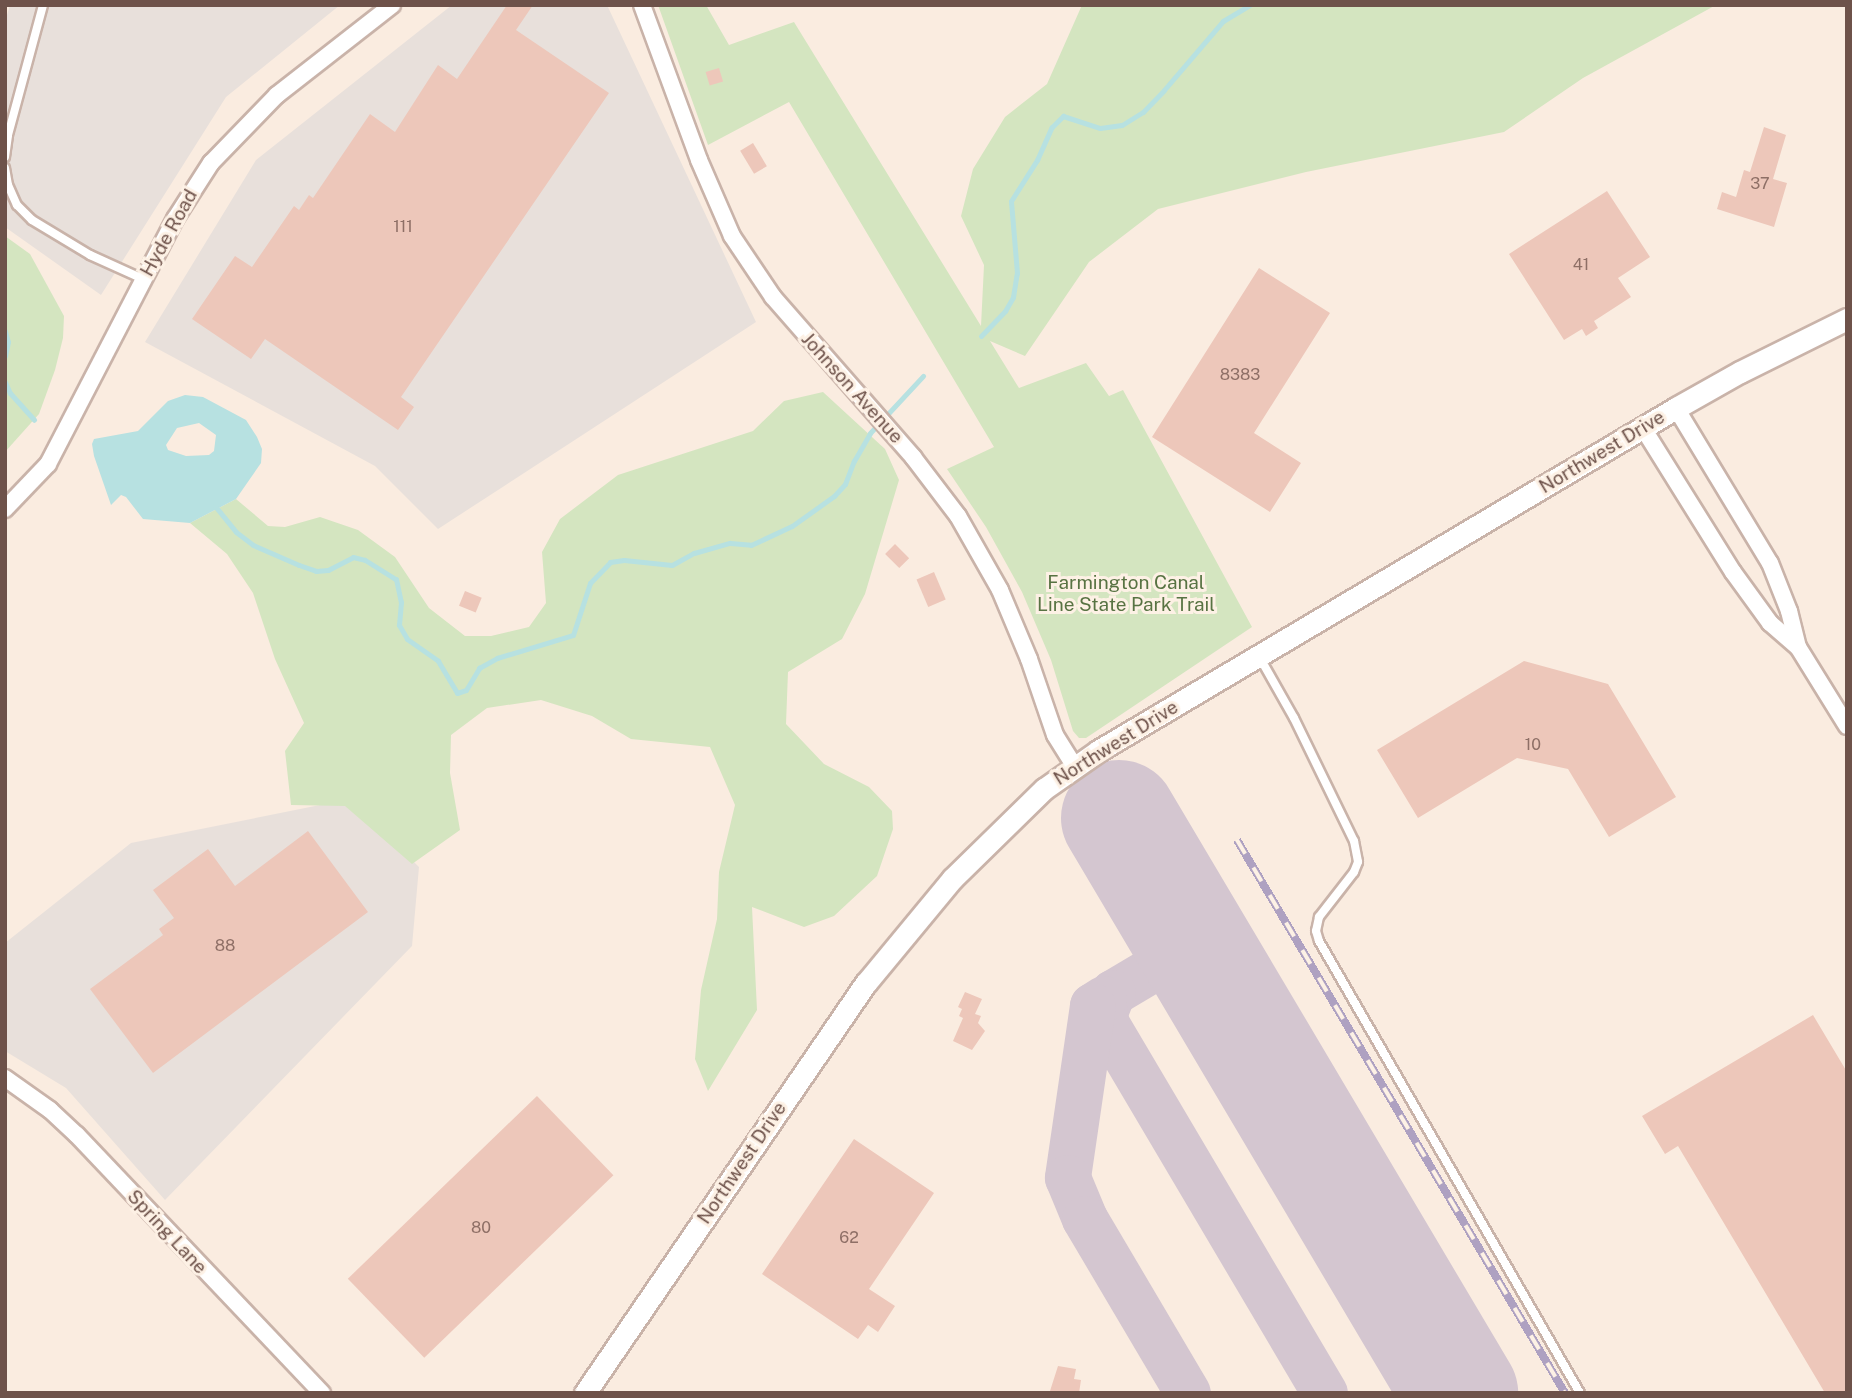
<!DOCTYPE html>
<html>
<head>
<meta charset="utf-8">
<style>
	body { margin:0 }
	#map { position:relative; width:1852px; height:1398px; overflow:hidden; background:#faece0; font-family:"Public Sans",sans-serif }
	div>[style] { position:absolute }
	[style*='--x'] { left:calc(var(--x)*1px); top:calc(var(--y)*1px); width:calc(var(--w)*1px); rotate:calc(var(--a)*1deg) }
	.industrial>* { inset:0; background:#e8e0db }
	.green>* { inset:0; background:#d4e5c0 }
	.water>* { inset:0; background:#b7e1e1 }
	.stream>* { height:5px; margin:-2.5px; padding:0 2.5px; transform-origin:2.5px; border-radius:2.5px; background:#b7e1e1 }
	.taxiway>* { height:46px; margin:-23px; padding:0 23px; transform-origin:23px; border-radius:23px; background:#d4c6d0 }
	.runway>* { height:116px; margin:-58px; padding:0 58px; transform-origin:58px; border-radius:58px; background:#d4c6d0 }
	.building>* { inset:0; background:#edc7ba; transform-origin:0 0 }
	.roads { filter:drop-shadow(2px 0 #c9b3a9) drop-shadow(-2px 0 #c9b3a9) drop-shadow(0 2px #c9b3a9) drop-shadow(0 -2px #c9b3a9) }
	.service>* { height:8px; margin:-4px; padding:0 4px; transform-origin:4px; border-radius:4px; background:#fff }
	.minor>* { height:16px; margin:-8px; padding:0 8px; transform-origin:8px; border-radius:8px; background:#fff }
	.secondary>* { height:21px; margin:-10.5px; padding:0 10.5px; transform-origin:10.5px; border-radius:10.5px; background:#fff }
	.rail>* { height:8px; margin-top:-4px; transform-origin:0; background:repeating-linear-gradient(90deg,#fdf1e5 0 16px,#aea1c1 0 32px); box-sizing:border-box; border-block:2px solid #aea1c1 }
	span { translate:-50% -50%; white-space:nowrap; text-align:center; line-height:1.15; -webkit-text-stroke:6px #fdf1e5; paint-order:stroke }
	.number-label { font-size:16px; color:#8e6f66 }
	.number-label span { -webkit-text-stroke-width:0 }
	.street-label { font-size:19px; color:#6e524a }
	.park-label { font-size:19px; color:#587343 }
	.frame { position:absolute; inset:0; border:7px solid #6e524a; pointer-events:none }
</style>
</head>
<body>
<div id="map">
	<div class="industrial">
		<div style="clip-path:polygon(10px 5px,340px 5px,226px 97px,101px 295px,5px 227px,5px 22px)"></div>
		<div style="clip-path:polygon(452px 5px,607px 5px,756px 322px,438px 529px,375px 466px,145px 342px,256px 160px)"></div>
		<div style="clip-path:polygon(350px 799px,419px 867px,412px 946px,165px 1200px,66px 1088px,5px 1051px,5px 943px,131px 843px)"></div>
	</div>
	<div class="green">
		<div style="clip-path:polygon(658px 5px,706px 5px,729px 45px,794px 22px,981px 326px,984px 265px,961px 216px,973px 169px,1005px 117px,1047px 84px,1082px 5px,1716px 5px,1583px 78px,1504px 132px,1306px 172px,1158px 209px,1089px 262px,1025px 356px,990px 341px,1019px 388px,1086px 363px,1109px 396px,1123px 390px,1252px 627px,1086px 738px,1079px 738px,1073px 731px,1051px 660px,1022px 592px,986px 527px,947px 469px,994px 447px,789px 102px,708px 145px)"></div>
		<div style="clip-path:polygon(5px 236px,30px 254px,64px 316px,63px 338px,55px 370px,39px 414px,5px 452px)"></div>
		<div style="clip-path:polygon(823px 392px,885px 449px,899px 480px,865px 594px,842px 639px,788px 672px,786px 724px,824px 764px,869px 787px,892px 811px,893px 829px,877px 876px,834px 916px,804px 927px,752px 907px,757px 1010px,708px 1091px,695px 1059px,701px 990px,717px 919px,719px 872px,735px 805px,710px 747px,631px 739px,592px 716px,541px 700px,487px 708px,451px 735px,450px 773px,460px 830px,412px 864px,345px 806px,291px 805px,285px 751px,304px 723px,275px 659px,253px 593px,227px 554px,190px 523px,236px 499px,268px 526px,285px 527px,320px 517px,358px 530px,395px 557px,429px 608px,465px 636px,491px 636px,529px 627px,546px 603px,542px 552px,560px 519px,618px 475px,753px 431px,784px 401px)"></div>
	</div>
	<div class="water">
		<div style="clip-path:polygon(evenodd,185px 395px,203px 397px,246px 420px,257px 437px,262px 449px,261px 463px,236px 499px,190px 523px,143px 519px,126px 497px,121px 495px,111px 505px,94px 456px,92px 444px,94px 439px,138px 431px,168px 401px,185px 395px,199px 423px,216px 435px,214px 451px,209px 455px,186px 456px,168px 450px,166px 445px,177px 428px,199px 423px)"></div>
	</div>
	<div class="stream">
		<div style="--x:5;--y:331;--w:11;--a:75"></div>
		<div style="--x:8;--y:342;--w:14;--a:102"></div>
		<div style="--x:981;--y:336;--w:35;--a:-46"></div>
		<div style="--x:1005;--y:311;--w:16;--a:-60"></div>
		<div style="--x:1013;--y:297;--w:24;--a:-81"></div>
		<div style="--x:1017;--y:273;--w:72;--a:-94.8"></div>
		<div style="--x:1011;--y:201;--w:49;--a:-57.6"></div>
		<div style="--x:1037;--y:160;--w:36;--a:-66"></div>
		<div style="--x:1052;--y:127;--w:16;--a:-45"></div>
		<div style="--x:1063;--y:116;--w:39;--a:18"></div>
		<div style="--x:1100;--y:128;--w:22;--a:-8"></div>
		<div style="--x:1122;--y:125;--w:25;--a:-32"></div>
		<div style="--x:1143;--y:112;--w:30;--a:-46"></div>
		<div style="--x:1164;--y:90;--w:91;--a:-49.5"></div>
		<div style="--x:1223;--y:21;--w:31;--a:-31"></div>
		<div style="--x:5;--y:382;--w:12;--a:66"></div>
		<div style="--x:10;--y:393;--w:36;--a:48"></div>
		<div style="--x:215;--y:506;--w:33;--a:51"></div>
		<div style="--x:236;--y:532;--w:21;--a:37"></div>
		<div style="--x:253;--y:545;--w:50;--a:23.5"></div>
		<div style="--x:299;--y:565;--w:18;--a:19"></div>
		<div style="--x:316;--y:571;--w:12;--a:-5"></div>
		<div style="--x:328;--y:570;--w:28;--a:-27"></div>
		<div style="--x:353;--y:557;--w:12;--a:14"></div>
		<div style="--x:365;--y:560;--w:36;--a:32"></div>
		<div style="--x:396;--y:579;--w:24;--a:78"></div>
		<div style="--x:401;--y:602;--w:23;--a:95"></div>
		<div style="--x:399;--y:625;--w:16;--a:60"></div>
		<div style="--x:407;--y:639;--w:38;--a:35"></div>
		<div style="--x:438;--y:661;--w:37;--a:59"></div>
		<div style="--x:457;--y:693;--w:9;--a:-18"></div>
		<div style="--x:466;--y:690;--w:26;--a:-59"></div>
		<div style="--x:479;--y:668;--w:21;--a:-29"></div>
		<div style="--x:497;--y:658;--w:79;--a:-16.8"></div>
		<div style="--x:573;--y:635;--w:55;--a:-71.9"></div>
		<div style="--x:590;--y:583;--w:29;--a:-46"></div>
		<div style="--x:610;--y:562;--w:14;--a:-8"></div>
		<div style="--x:624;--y:560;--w:48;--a:5.9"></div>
		<div style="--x:672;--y:565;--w:25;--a:-29"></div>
		<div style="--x:694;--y:553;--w:37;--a:-16"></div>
		<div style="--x:730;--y:543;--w:21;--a:5"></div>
		<div style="--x:751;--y:545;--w:45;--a:-24.9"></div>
		<div style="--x:792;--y:526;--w:52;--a:-35.5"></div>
		<div style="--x:834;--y:496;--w:16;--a:-47"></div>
		<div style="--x:845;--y:484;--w:25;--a:-69"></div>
		<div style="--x:854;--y:461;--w:32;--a:-60"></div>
		<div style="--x:870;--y:433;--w:78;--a:-47.1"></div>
	</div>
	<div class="taxiway">
		<div style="--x:1194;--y:945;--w:94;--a:149.3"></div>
		<div style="--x:1113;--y:993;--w:22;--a:112"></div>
		<div style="--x:1105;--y:1013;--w:10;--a:84"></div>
		<div style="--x:1106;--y:1023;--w:430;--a:59.4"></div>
		<div style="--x:1104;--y:999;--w:13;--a:148"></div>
		<div style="--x:1093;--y:1006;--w:174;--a:98.3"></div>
		<div style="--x:1068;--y:1178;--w:44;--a:67.5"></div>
		<div style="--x:1085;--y:1219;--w:202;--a:59.4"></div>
		<div style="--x:1441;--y:1361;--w:33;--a:78"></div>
	</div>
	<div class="runway">
		<div style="--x:1119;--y:818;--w:669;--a:59.33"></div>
	</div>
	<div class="building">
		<div style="clip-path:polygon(507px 5px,533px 5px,516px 30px,609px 93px,401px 397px,414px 407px,398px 430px,265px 339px,251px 359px,192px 319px,235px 256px,252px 267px,294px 206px,299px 210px,309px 195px,313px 198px,370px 114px,395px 132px,438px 65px,457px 79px)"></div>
		<div style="left:719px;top:68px;width:14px;height:14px;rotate:73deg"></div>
		<div style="clip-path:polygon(1764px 127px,1786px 135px,1773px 179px,1787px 183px,1774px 227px,1717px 209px,1722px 192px,1736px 197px,1744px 170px,1750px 172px)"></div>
		<div style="left:753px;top:143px;width:27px;height:15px;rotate:59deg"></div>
		<div style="clip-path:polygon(1607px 191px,1650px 257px,1618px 278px,1631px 297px,1594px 321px,1598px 328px,1586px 336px,1582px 329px,1564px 340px,1509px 254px)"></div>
		<div style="clip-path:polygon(1259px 268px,1330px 313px,1254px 433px,1301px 463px,1270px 512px,1152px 437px)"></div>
		<div style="left:895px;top:544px;width:20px;height:14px;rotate:45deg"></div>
		<div style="left:934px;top:572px;width:30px;height:19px;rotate:67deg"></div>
		<div style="left:465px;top:591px;width:18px;height:16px;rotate:22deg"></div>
		<div style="clip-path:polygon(1524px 661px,1608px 684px,1676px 797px,1609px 837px,1568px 769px,1517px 758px,1418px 818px,1377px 750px)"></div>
		<div style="clip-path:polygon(308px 831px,368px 912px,153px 1073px,90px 989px,163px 935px,159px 929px,174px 918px,153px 890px,208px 849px,235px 886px)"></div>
		<div style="clip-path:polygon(965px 992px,982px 999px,975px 1014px,981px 1016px,978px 1023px,985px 1031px,972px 1050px,953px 1041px,963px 1018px,959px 1016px,962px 1009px,958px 1007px)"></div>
		<div style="clip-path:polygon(1813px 1015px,1847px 1072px,1847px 1393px,1825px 1393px,1678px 1146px,1665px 1154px,1642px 1116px)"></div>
		<div style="left:537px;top:1096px;width:110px;height:263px;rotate:46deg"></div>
		<div style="clip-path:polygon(854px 1139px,934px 1193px,869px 1289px,895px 1306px,878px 1332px,868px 1325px,858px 1339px,762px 1274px)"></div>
		<div style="clip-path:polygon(1058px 1366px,1076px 1369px,1074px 1379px,1081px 1380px,1079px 1393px,1050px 1391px)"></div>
	</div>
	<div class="roads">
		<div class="service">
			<div style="--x:5;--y:157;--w:22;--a:-82"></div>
			<div style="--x:8;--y:135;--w:135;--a:-74.9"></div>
			<div style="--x:5;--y:168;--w:17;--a:80"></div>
			<div style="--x:8;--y:185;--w:22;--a:66"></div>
			<div style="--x:17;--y:205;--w:21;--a:45"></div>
			<div style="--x:32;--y:220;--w:68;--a:31.1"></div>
			<div style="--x:90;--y:255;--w:58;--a:24.4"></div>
			<div style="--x:1260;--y:658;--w:69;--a:60.5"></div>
			<div style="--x:1294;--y:718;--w:137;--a:64"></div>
			<div style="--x:1354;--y:841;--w:21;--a:79"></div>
			<div style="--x:1358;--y:862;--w:11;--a:112"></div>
			<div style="--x:1354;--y:872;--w:57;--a:127.9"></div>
			<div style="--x:1319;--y:917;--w:14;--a:102"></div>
			<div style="--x:1316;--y:931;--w:10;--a:73"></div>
			<div style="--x:1319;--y:941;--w:522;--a:60"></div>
		</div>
		<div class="minor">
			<div style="--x:642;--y:5;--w:165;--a:69.8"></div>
			<div style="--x:699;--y:160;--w:83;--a:66.5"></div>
			<div style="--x:732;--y:236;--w:73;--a:56.1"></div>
			<div style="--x:773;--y:297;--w:213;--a:48.8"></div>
			<div style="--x:913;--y:457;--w:74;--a:52.7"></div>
			<div style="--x:958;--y:516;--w:85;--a:60.4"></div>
			<div style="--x:1000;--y:590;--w:75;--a:67.2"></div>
			<div style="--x:1029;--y:659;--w:80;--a:71.1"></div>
			<div style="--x:1055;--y:735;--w:36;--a:58"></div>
			<div style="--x:1676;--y:408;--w:181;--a:58.8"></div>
			<div style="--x:1770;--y:563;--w:52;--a:68.4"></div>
			<div style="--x:1789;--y:611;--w:37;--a:76"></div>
			<div style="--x:1798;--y:647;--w:93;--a:58.2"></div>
			<div style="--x:1643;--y:428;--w:170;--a:58"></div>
			<div style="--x:1733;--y:572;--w:63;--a:54"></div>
			<div style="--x:1770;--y:623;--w:37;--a:41"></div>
			<div style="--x:5;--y:509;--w:62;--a:-46.3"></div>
			<div style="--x:48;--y:464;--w:276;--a:-62.6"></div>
			<div style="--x:175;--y:219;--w:67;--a:-57.3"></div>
			<div style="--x:211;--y:163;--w:95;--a:-45.9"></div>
			<div style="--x:277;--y:95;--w:146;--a:-38"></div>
			<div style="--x:5;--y:1078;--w:55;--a:35.4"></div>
			<div style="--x:50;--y:1110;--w:37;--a:43"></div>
			<div style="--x:77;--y:1135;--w:356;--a:46.5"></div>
		</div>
		<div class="secondary">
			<div style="--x:585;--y:1393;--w:497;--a:-55.6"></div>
			<div style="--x:866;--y:983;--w:135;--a:-50.4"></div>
			<div style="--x:952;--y:879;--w:129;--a:-44.4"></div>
			<div style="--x:1044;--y:789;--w:66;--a:-35.1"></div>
			<div style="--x:1098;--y:751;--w:672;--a:-30.69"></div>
			<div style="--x:1676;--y:408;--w:73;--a:-29.4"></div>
			<div style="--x:1740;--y:372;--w:119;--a:-26.4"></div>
		</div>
	</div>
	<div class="rail">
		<div style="--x:1237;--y:840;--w:643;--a:59.33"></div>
	</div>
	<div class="number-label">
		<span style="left:1760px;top:184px">37</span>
		<span style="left:403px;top:227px">111</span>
		<span style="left:1581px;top:265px">41</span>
		<span style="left:1240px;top:375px">8383</span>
		<span style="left:1533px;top:745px">10</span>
		<span style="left:225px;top:946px">88</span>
		<span style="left:481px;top:1228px">80</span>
		<span style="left:849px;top:1238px">62</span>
	</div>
	<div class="street-label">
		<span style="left:169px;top:233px;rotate:-61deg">Hyde Road</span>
		<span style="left:852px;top:388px;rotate:48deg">Johnson Avenue</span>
		<span style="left:1602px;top:452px;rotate:-31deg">Northwest Drive</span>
		<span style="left:1116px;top:743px;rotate:-32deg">Northwest Drive</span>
		<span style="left:742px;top:1163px;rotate:-56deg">Northwest Drive</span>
		<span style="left:167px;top:1232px;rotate:47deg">Spring Lane</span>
	</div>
	<div class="park-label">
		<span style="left:1126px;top:594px">Farmington Canal<br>Line State Park Trail</span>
	</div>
	<div class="frame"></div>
</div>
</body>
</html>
